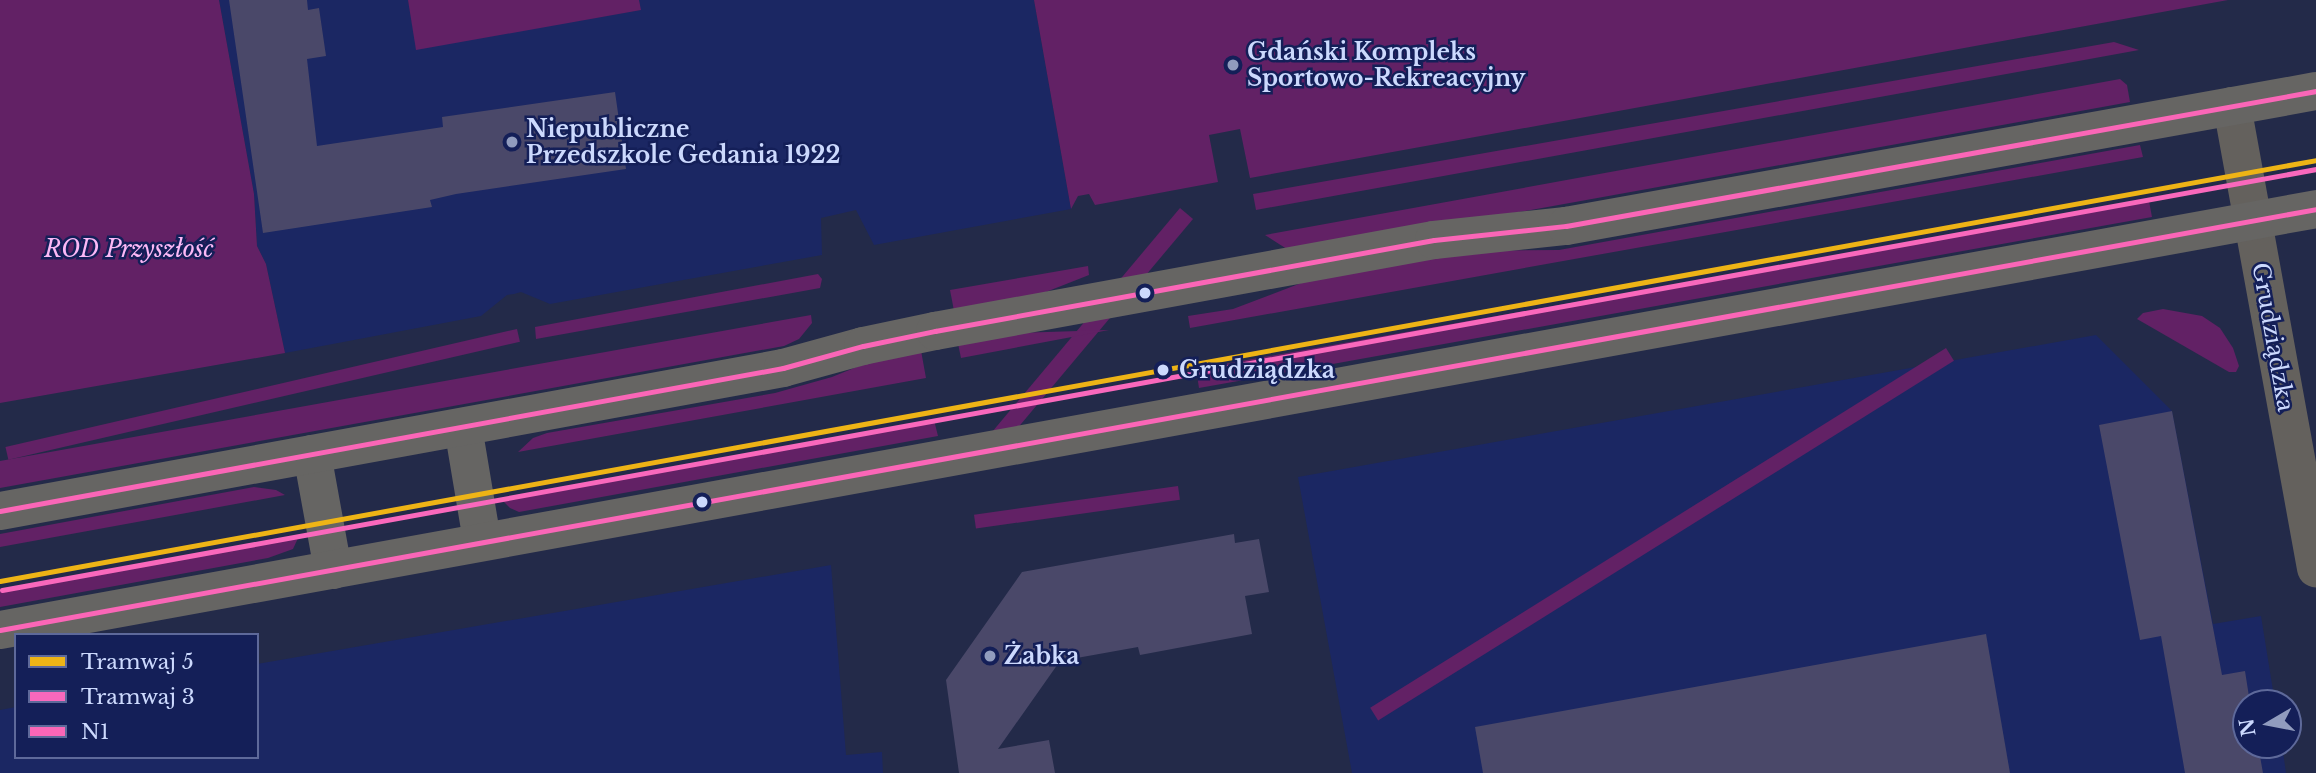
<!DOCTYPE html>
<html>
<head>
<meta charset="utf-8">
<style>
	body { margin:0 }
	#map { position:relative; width:2316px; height:773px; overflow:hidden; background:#232a49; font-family:"Libre Baskerville",serif }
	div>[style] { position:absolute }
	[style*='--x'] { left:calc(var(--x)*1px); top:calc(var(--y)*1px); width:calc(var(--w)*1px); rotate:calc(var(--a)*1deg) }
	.built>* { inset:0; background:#1b2763 }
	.green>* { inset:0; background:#622165; transform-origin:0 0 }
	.building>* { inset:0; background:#4a4869 }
	.street>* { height:38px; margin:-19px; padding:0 19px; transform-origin:19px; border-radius:19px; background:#64615d }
	.secondary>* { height:38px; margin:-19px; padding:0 19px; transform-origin:19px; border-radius:19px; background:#666563 }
	.bus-1>* { height:5px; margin:-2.5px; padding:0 2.5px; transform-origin:2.5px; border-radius:2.5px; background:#fa66b7 }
	.tram-1>* { height:5px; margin:-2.5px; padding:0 2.5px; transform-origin:2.5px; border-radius:2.5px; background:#eeb416 }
	.tram-2>* { height:5px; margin:-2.5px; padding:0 2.5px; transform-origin:2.5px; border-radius:2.5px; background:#f968bc }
	.dots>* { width:19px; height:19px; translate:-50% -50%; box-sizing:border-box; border:4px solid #141f58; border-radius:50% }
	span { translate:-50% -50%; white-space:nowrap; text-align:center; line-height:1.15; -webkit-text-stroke:5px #141f58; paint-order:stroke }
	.poi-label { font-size:23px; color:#ccd9fd; font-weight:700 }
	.left { translate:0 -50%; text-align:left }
	.park-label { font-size:23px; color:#fcb8f6; font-style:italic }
	.street-label { font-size:23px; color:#ccd9fd }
	.stop-label { font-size:23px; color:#ccd9fd; font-weight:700 }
	.legend { position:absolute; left:14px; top:633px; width:245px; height:126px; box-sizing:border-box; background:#141f58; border:2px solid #5e699a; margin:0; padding:9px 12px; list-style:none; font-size:21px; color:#ccd9fd }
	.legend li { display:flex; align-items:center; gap:14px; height:35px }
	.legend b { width:35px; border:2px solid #5e699a }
	.north { position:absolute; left:2232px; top:689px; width:70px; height:70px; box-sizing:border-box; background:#141f58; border:2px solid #5e699a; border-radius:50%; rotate:260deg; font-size:19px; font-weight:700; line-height:28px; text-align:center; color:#ccd9fd }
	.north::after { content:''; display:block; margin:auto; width:24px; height:32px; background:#919cbe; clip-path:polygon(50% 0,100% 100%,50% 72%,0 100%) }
</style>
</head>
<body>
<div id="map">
	<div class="built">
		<div style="clip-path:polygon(219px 0,408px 0,417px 49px,640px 10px,639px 0,1034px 0,1071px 209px,874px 245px,856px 210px,821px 218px,822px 255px,550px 304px,521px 292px,514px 294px,507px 295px,481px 316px,285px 353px,266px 264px,257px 246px,254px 194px)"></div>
		<div style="clip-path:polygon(2096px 335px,2172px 411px,2213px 624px,2261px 616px,2275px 703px,2246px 703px,2246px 745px,2282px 745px,2286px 773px,1352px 773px,1298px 477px)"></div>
		<div style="clip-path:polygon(831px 565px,846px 755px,882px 752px,883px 773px,0 773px,0 710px,16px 707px,16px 757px,257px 757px,257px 664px)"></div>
	</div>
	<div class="green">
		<div style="clip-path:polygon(0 0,219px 0,254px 194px,257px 246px,266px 264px,285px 353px,0 403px)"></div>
		<div style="clip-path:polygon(408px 0,639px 0,641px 10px,416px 50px)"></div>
		<div style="clip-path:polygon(1034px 0,2228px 0,1250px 178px,1240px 129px,1209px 135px,1218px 182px,1095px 205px,1089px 194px,1078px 196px,1071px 209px)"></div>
		<div style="clip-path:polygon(2114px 42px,2139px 50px,1256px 210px,1253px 194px)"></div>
		<div style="clip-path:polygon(2120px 79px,2127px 85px,2130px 102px,1303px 251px,1290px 251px,1265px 235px)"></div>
		<div style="clip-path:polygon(2140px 145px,2143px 157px,1190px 328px,1188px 316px,1233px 309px,1317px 277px,1449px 251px,1559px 250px)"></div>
		<div style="clip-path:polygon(2149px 201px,2152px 217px,1199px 388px,1196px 369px)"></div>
		<div style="left:1180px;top:208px;width:17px;height:311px;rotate:40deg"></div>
		<div style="clip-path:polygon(1088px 266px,1089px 275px,1023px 301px,955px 316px,950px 290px)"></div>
		<div style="clip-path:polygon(818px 274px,822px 279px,820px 288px,536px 339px,535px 327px)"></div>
		<div style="clip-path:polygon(2163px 309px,2202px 316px,2220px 328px,2233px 348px,2239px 366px,2236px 372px,2229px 372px,2137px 319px,2143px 313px)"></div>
		<div style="clip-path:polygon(811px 315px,812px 323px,799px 339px,784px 346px,0 488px,0 461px)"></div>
		<div style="left:517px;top:329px;width:13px;height:525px;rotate:77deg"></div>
		<div style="clip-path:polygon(1109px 330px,961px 358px,957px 339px,985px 334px)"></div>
		<div style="clip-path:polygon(920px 345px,926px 378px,518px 452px,533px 438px,547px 433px,775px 393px,832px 377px,886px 355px)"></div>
		<div style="left:1946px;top:348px;width:15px;height:679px;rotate:58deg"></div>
		<div style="clip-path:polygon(934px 420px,938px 436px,519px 512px,510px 508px,501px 499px)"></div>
		<div style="left:1178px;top:486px;width:14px;height:206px;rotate:82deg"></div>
		<div style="clip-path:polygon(254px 487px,276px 490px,285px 495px,0 547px,0 534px)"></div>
		<div style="clip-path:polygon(299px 536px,293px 549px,268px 558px,0 607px,0 591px)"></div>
	</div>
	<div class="building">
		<div style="clip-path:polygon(229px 0,307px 0,308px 10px,319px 8px,326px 56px,307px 59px,317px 146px,443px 127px,442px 117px,615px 92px,626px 169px,456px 194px,430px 200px,432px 207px,263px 233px)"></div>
		<div style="clip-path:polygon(2172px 411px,2222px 675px,2245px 671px,2250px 703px,2246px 703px,2246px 745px,2258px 745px,2263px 773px,2185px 773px,2161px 636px,2140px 640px,2099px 425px)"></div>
		<div style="clip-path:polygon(1234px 534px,1235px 543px,1259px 539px,1269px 592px,1245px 596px,1252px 634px,1140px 655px,1138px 647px,1060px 661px,998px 749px,1049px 740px,1055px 773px,959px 773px,946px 680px,1022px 572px)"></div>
		<div style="clip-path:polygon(1986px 634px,2010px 773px,1483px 773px,1475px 727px)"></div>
	</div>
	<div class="street">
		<div style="--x:2232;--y:106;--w:470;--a:79.7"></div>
	</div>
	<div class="secondary">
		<div style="--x:463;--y:427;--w:116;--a:80.5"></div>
		<div style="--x:312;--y:454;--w:118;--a:79.7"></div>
		<div style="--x:0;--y:511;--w:796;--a:-10.35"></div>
		<div style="--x:783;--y:368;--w:83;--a:-15.4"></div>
		<div style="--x:863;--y:346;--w:74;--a:-11.8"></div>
		<div style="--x:935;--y:331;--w:507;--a:-10.34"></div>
		<div style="--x:1434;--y:240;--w:133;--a:-6.1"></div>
		<div style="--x:1566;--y:226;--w:762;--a:-10.2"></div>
		<div style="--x:0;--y:630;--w:2354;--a:-10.3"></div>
	</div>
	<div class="bus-1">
		<div style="--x:0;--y:511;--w:796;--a:-10.35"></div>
		<div style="--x:783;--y:368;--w:83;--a:-15.4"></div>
		<div style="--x:863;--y:346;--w:74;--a:-11.8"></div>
		<div style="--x:935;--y:331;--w:507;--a:-10.34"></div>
		<div style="--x:1434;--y:240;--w:133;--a:-6.1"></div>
		<div style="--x:1566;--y:226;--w:762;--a:-10.2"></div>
		<div style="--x:0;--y:630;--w:2354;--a:-10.3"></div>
	</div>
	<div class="tram-1">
		<div style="--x:0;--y:581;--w:2354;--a:-10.3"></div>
	</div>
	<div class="tram-2">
		<div style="--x:2;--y:590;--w:2352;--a:-10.31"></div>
	</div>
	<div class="dots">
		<div style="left:1233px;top:65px;background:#919cbe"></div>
		<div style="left:512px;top:142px;background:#919cbe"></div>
		<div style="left:1145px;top:293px;background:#ccd9fd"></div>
		<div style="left:1163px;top:370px;background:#ccd9fd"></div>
		<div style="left:702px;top:502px;background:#ccd9fd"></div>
		<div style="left:990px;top:656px;background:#919cbe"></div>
	</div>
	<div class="poi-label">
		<span class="left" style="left:1247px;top:65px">Gdański Kompleks<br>Sportowo-Rekreacyjny</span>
		<span class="left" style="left:526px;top:142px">Niepubliczne<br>Przedszkole Gedania 1922</span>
		<span class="left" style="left:1004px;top:656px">Żabka</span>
	</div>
	<div class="park-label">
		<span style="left:129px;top:249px">ROD Przyszłość</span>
	</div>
	<div class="street-label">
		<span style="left:2273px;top:337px;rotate:80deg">Grudziądzka</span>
	</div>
	<div class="stop-label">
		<span class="left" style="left:1179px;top:370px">Grudziądzka</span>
	</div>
	<ul class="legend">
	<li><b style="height:9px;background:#eeb416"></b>Tramwaj 5</li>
	<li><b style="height:9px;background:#f968bc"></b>Tramwaj 3</li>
	<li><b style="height:9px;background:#fa66b7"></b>N1</li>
	</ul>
	<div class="north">N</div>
</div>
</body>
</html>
